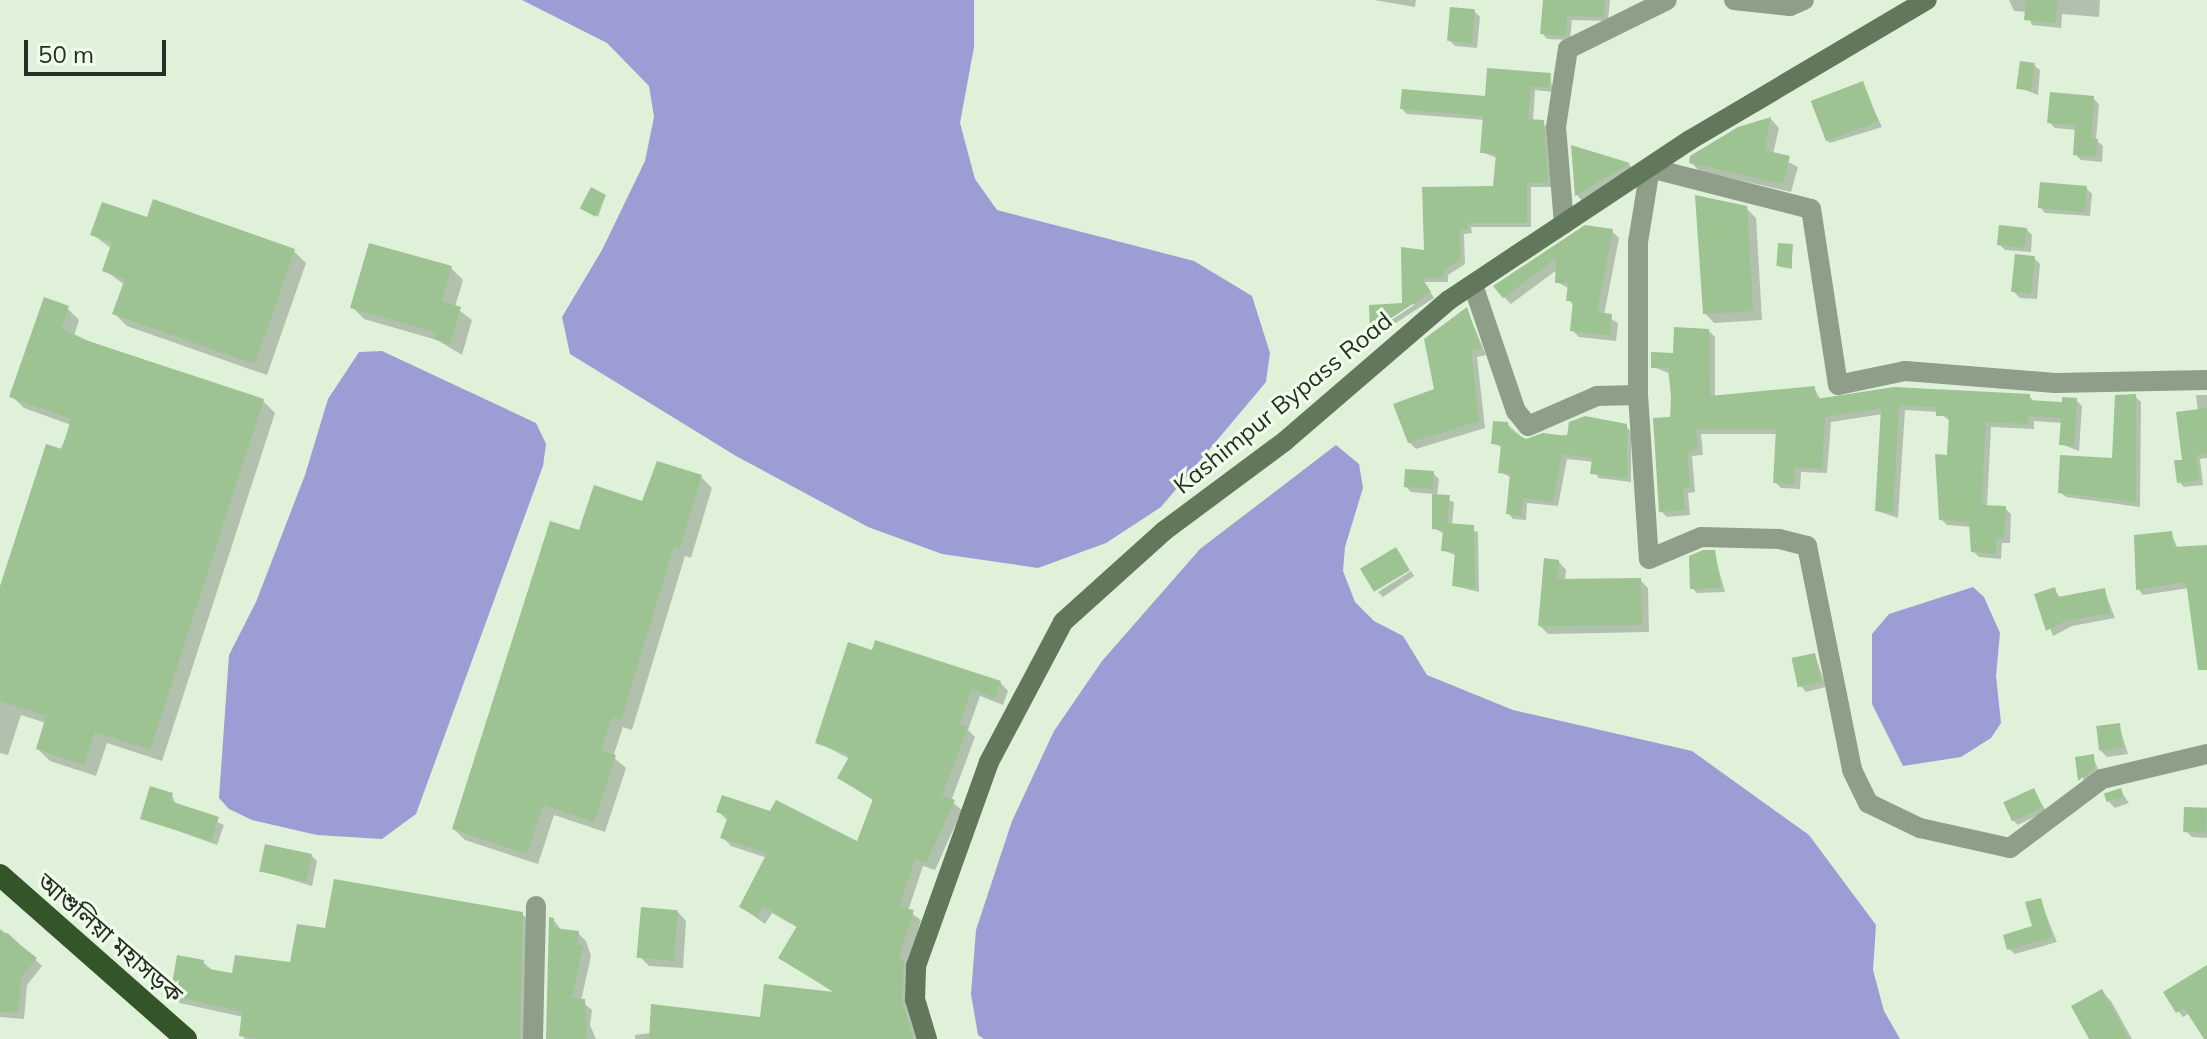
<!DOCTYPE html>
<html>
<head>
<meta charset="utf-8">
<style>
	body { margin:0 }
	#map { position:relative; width:2207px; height:1039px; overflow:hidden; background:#dff2d9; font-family:Mulish,"Noto Sans Bengali",sans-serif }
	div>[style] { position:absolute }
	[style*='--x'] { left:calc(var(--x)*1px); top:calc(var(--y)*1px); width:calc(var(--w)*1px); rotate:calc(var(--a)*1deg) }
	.water>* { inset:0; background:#9b9dd4 }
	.shadow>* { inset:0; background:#0003 }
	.building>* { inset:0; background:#9dc392; transform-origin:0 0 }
	.minor>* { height:20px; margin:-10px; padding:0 10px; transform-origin:10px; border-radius:10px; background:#8e9e89 }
	.secondary>* { height:20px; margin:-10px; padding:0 10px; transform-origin:10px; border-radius:10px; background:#61795a }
	.trunk>* { height:22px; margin:-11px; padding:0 11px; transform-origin:11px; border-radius:11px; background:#34542a }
	span { translate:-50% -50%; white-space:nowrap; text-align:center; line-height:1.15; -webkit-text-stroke:6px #effeea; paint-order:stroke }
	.street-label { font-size:24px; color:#272e25 }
	.scale { position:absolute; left:24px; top:40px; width:142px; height:36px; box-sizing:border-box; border:4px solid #272e25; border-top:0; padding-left:10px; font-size:24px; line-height:28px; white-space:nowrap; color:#272e25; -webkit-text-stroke:6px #effeea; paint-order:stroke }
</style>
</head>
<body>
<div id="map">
	<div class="water">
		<div style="clip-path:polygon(522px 0,974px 0,974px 47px,960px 123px,975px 179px,997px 210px,1194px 261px,1252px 296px,1270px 353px,1266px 382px,1161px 507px,1106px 543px,1038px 568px,942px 554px,868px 527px,736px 456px,570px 354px,562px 317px,602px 250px,645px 161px,654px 117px,649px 86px,607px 43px)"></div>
		<div style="clip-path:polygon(382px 351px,536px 423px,546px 444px,543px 466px,416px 814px,382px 839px,317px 835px,252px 820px,229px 809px,219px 798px,229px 655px,256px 602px,305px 475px,328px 399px,359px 352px)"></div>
		<div style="clip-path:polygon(1336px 445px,1359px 464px,1363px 488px,1345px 547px,1343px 571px,1355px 602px,1374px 621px,1403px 636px,1427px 675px,1513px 710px,1692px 751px,1809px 835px,1876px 925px,1873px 970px,1884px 1011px,1900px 1039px,984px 1039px,978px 1035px,971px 994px,976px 930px,1012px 821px,1054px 731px,1102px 661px,1200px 549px)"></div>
		<div style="clip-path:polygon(1973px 587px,1984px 597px,2000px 633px,1996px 676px,2001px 723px,1991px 738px,1961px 757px,1903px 766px,1872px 704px,1872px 634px,1889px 614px)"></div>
	</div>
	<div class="shadow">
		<div style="clip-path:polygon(1374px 0,1416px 0,1415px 7px)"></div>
		<div style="clip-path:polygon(1543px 0,1610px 0,1608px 21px,1572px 20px,1570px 40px,1547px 39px,1542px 33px)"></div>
		<div style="clip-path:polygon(2009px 0,2100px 0,2099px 17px,2062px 14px,2061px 28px,2032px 25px,2027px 12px,2014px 11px)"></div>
		<div style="clip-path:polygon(1474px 11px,1480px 17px,1477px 48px,1455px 46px,1449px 40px)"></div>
		<div style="clip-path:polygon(2034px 65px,2040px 70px,2038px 95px,2020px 88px)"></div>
		<div style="clip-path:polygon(evenodd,1550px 75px,1553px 92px,1535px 90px,1533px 121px,1548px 127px,1552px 187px,1531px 187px,1531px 227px,1471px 227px,1472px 233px,1464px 234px,1465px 264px,1448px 275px,1448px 282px,1424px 282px,1434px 298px,1376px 336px,1371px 307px,1404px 305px,1426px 252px,1495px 188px,1497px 158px,1482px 152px,1485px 120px,1407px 114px,1402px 109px,1486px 98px,1550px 75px,1412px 302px,1414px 305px,1373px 332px,1373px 327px,1412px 302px)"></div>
		<div style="clip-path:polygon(1862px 84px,1882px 127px,1830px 143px,1824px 137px)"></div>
		<div style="clip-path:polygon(2093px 98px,2099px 104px,2096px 140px,2103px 146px,2102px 162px,2081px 160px,2075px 154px,2077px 130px,2055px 128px,2049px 122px)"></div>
		<div style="clip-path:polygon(1771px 119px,1779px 128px,1773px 154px,1798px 167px,1791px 192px,1699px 171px,1691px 162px,1739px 129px)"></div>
		<div style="clip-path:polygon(1573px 148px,1629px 164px,1637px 173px,1585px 204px,1577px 195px)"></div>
		<div style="clip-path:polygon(2086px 188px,2092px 194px,2090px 216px,2045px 213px,2040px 207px)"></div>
		<div style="clip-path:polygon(605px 197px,598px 217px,585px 210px)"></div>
		<div style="clip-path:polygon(1746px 208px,1756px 218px,1762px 320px,1714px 323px,1705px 313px)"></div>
		<div style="clip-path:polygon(148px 220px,294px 251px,306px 263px,267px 375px,127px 326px,115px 314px,125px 285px,104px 270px,112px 249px,92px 234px)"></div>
		<div style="clip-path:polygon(1586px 227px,1612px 231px,1619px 238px,1604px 315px,1618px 323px,1616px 341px,1579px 337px,1572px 330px,1574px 306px,1569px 300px,1570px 289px,1557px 282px,1558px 269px,1511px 304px,1504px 297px)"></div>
		<div style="clip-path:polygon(2026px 229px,2032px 235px,2031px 252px,2005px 250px,1999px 244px)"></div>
		<div style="clip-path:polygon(1792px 246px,1792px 269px,1780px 267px,1778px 265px)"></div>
		<div style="clip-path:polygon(2034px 258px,2040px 264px,2037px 299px,2020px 298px,2014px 292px)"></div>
		<div style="clip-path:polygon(451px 268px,463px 280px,455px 307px,472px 320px,462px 355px,437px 340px,364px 319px,352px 307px)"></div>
		<div style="clip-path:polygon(67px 308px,79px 320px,74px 336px,263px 401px,275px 413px,162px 761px,107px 743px,96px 776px,50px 761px,38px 749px,46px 723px,21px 715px,8px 755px,0 753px,0 590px,71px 425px,24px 408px,12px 396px)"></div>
		<div style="clip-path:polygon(1467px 310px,1486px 355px,1477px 357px,1485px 428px,1416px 449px,1409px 442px,1437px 391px)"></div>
		<div style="clip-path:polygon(1709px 331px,1715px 337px,1715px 398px,1814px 388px,1821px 400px,2029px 396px,2036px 403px,2064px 405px,2076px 400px,2082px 406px,2079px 451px,2061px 444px,2063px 423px,2034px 421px,2034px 429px,1991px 427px,1987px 507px,2005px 508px,2011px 514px,2010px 543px,2002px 543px,2001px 559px,1979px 557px,1973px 551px,1972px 527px,1947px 525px,1941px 519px,1950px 421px,1938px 412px,1905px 410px,1898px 518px,1877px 511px,1883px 414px,1831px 422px,1827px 473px,1801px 472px,1800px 489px,1781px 488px,1775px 482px,1778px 434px,1701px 434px,1703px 455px,1692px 456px,1695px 492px,1688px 493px,1690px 515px,1667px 517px,1661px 511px,1672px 419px,1671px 374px,1653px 367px)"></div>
		<div style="clip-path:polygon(2196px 395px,2207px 395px,2207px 458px,2200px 459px,2203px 485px,2184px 487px,2179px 482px,2198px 411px)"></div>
		<div style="clip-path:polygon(2135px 396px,2141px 402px,2140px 507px,2066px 497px,2060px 492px,2114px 460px)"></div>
		<div style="clip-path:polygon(1507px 424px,1526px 441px,1626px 426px,1631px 432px,1631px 482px,1598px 478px,1594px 462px,1567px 459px,1558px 506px,1527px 503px,1526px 520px,1513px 519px,1508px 513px,1512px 478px,1500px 472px,1503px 448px,1493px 443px)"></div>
		<div style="clip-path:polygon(1433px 473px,1439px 479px,1437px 496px,1454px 502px,1452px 525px,1478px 532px,1479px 592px,1454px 586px,1457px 556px,1443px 550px,1444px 534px,1434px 528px,1434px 494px,1411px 492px,1405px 486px)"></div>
		<div style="clip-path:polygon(701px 477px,712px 488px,691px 558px,685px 556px,632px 730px,623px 727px,613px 757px,626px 768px,605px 832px,554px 815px,538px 864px,465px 840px,454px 829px,580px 533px)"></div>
		<div style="clip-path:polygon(2171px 533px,2178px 549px,2207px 547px,2207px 659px,2189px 588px,2143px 595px,2138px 589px)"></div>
		<div style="clip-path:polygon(1714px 553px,1725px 592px,1697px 593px,1692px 588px)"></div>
		<div style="clip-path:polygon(1558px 561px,1566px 570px,1565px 581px,1640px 580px,1648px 588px,1649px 632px,1548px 634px,1540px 626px)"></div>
		<div style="clip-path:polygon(1411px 571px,1414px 576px,1383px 597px,1378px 592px)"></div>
		<div style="clip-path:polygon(2054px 590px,2061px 598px,2104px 590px,2115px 618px,2072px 626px,2053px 636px,2037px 595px)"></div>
		<div style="clip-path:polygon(849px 645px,1000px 682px,1008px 691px,1003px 705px,980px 696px,968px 730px,975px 737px,951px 801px,962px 810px,935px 870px,923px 866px,908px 911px,921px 920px,907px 967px,918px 1039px,635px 1039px,635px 1035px,762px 1019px,836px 994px,780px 957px,798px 928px,772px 913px,765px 924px,741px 907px,767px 858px,731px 846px,723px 838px,728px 821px,719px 812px,858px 844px,874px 801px,839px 778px,850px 759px,817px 742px)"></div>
		<div style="clip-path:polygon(1815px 655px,1826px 687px,1806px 692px,1801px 686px)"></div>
		<div style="clip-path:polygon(2119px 726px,2128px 754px,2107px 757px,2101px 751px)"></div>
		<div style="clip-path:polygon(2093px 757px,2100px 774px,2085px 785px,2077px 758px)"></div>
		<div style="clip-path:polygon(2033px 790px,2046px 811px,2018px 825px,2014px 821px)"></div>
		<div style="clip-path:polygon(2120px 790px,2129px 803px,2115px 808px,2109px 802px)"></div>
		<div style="clip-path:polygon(172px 795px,176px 805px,224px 825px,217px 845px,142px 818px)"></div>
		<div style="clip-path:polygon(2207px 810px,2207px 838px,2192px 837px,2186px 831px)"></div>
		<div style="clip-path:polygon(311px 855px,317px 861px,312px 886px,262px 871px)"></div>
		<div style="clip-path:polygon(2040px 900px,2057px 942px,2015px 954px,2009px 949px,2034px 927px)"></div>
		<div style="clip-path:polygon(677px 911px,686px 921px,683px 968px,649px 966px,640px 957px)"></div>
		<div style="clip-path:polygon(522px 914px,530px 922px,528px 1039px,244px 1039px,243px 1017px,180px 1003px,172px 995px,203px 962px,212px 970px,234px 975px,292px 964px,327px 931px)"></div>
		<div style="clip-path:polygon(553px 919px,562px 931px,578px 933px,586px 941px,591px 956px,581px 1001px,592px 1010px,590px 1025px,596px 1039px,548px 1039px)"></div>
		<div style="clip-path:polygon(0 933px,8px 933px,42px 966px,27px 985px,24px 1019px,0 1017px)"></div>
		<div style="clip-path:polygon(2207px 967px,2207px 1037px,2190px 1013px,2183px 1017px,2178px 1011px)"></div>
		<div style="clip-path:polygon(2102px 992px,2111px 1001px,2132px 1039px,2091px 1039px)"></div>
	</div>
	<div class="building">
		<div style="clip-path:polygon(1543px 0,1605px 0,1604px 17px,1567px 16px,1566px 36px,1540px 34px)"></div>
		<div style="clip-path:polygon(2026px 0,2058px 0,2055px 23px,2024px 20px)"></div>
		<div style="left:1450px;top:7px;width:25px;height:34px;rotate:5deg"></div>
		<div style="left:2020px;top:61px;width:15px;height:28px;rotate:8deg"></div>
		<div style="clip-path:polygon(1487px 68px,1551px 73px,1549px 88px,1531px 86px,1528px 119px,1544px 120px,1548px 183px,1527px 183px,1527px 223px,1467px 223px,1468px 229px,1460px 229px,1461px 259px,1444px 270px,1444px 277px,1422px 278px,1431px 292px,1370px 332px,1369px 305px,1402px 303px,1401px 247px,1424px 250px,1422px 187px,1493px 186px,1496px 154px,1480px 153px,1483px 116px,1400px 109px,1402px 89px,1485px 96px)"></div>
		<div style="left:1863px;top:81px;width:43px;height:56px;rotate:69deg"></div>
		<div style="clip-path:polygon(2050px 92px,2094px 96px,2091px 138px,2098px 139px,2096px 157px,2073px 155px,2075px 125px,2047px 123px)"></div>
		<div style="clip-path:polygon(1771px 117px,1764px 150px,1790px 156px,1783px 184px,1689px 163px,1690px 156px,1738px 127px)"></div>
		<div style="clip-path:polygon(1571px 145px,1630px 163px,1575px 196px)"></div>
		<div style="left:2040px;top:182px;width:47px;height:26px;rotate:5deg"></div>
		<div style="left:591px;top:187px;width:17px;height:24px;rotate:28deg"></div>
		<div style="clip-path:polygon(1695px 195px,1747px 206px,1753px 311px,1703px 314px)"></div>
		<div style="clip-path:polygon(153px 199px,295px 249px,255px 364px,112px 314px,125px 279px,102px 271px,112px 242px,90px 235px,102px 202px,147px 217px)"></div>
		<div style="clip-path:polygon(1585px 225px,1613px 229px,1597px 312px,1612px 314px,1610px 335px,1570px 331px,1573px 301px,1566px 301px,1568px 283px,1555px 283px,1556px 258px,1503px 298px,1493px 286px)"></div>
		<div style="left:1999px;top:225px;width:28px;height:20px;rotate:6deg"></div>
		<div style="clip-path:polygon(369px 243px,452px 266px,442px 301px,461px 307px,450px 344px,434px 339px,436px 332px,350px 308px)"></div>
		<div style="left:1778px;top:243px;width:15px;height:23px;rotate:4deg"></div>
		<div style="left:2015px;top:254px;width:20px;height:38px;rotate:6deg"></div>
		<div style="clip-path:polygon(44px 297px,69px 306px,61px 328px,88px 341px,264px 399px,150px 750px,95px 732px,84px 765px,36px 749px,46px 716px,0 701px,0 586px,46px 444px,62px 449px,71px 419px,9px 397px)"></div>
		<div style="clip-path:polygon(1467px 307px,1481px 348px,1471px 350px,1479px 421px,1408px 443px,1393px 404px,1434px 389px,1424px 339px)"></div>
		<div style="clip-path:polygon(1674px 327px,1709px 329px,1710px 396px,1815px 386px,1816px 399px,1894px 387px,2030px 394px,2030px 400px,2062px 402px,2062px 397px,2077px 398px,2074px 446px,2059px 445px,2061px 418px,2029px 416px,2028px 424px,1986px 422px,1981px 505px,2006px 506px,2004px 538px,1996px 538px,1996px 554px,1971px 552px,1969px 522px,1939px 520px,1935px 454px,1947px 455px,1949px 416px,1936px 416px,1936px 407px,1899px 405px,1893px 513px,1875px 511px,1881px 408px,1825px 417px,1822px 468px,1795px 467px,1794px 484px,1773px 483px,1776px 429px,1696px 429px,1698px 450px,1687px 451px,1690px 487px,1683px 488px,1685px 510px,1659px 512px,1653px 418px,1670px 417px,1671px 397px,1668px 368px,1651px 368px,1651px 352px,1673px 353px)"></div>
		<div style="clip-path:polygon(2136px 394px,2136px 502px,2058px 493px,2060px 455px,2112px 458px,2115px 395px)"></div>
		<div style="clip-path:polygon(2207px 408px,2207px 453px,2196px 455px,2199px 480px,2177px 483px,2174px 460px,2182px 460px,2176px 412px)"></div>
		<div style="clip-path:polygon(1585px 416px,1627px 424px,1627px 478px,1590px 474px,1592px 458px,1562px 454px,1553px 502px,1523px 498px,1521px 516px,1506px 514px,1510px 474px,1498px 473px,1501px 445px,1491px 444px,1493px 421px,1508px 422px,1509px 430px,1526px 439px,1543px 433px,1567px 436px,1569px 422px)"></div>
		<div style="clip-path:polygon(657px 461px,702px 475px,680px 548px,674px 546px,621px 720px,612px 717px,601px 751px,616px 755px,594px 822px,543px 805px,527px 854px,452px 829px,550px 521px,579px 530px,594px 485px,642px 501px)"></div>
		<div style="left:1405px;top:469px;width:29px;height:18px;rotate:4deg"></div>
		<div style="clip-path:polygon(1432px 494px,1450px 495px,1447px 523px,1474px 525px,1475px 588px,1452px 586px,1455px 552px,1441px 551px,1443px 530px,1432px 529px)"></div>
		<div style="clip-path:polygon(2172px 531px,2174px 547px,2207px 545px,2207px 670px,2198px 670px,2186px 582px,2136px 590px,2134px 535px)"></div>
		<div style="left:1396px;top:547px;width:27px;height:42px;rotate:59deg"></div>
		<div style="clip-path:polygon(1703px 550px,1715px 550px,1721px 588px,1690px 589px,1689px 556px)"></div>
		<div style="clip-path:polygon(1544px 558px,1559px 560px,1557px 579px,1641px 578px,1642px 625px,1538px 626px)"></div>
		<div style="clip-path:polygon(2055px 587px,2058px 597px,2105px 588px,2110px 613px,2065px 621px,2046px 631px,2034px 594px)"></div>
		<div style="clip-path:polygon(875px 640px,1001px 681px,995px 698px,972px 689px,959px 724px,968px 727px,942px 795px,955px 800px,926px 863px,915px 859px,899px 907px,914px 910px,898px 960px,904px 961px,902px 999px,913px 1039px,649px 1039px,651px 1004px,760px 1017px,764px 984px,834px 992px,778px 958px,797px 926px,763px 906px,757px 917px,739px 907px,767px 853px,720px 838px,728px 816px,716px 812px,722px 795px,770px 811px,776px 800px,857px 841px,873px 799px,837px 778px,850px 755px,815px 743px,848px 642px,872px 650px)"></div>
		<div style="left:1815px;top:653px;width:30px;height:24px;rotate:78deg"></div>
		<div style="left:2120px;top:723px;width:25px;height:24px;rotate:83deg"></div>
		<div style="clip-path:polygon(2094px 754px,2095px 768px,2078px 781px,2075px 757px)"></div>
		<div style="clip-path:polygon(150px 786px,173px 793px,170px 801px,219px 817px,211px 841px,140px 819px)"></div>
		<div style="left:2034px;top:788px;width:21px;height:34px;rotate:65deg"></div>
		<div style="left:2121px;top:788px;width:9px;height:18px;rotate:72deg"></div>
		<div style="left:2184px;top:807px;width:23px;height:25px;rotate:2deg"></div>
		<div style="left:265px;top:844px;width:48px;height:28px;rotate:12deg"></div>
		<div style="clip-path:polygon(334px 879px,523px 912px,520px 1039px,257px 1039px,239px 1036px,242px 1012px,170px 995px,177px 955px,204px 960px,203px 968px,232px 973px,235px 955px,290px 962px,297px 924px,325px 928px)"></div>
		<div style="clip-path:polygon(2041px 898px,2052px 937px,2007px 950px,2003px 935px,2032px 926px,2025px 902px)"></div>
		<div style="left:641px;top:907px;width:37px;height:51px;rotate:5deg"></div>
		<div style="clip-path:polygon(549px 917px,554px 918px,554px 928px,579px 931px,577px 945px,583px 945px,572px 998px,585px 999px,587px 1039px,546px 1039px)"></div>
		<div style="clip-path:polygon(0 929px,37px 958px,21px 978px,18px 1013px,0 1012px)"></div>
		<div style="clip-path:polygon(2207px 965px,2207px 1039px,2204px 1039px,2184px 1008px,2176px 1013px,2163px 992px)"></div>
		<div style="clip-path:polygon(2102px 989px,2129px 1039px,2089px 1039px,2071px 1006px)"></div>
	</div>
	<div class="minor">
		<div style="--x:1734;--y:0;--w:56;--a:6.1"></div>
		<div style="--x:1790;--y:6;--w:15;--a:-23"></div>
		<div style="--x:1564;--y:224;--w:97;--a:-94.7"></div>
		<div style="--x:1556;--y:127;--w:79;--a:-81.3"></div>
		<div style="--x:1568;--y:49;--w:110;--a:-26.3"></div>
		<div style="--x:1473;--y:285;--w:133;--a:71.2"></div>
		<div style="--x:1516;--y:411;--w:19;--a:51"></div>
		<div style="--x:1528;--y:426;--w:75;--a:-23.5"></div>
		<div style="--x:1597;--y:396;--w:41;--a:-1.4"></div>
		<div style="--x:2207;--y:380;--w:152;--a:178.9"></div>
		<div style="--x:2055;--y:383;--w:150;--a:-175.4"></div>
		<div style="--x:1905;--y:371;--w:68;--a:168.2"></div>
		<div style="--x:1838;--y:385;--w:178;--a:-98.7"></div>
		<div style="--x:1811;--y:209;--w:166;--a:-165.7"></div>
		<div style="--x:1650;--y:168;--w:75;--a:99.2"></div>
		<div style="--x:1638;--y:242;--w:153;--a:90"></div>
		<div style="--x:1638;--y:395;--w:164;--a:86.2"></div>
		<div style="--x:1649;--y:559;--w:56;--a:-22.9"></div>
		<div style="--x:1701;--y:537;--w:78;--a:1.5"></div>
		<div style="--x:1779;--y:539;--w:29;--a:14"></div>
		<div style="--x:1807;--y:546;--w:228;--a:78.6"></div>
		<div style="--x:1852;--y:770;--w:37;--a:64"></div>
		<div style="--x:1868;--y:803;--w:58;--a:25.7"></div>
		<div style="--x:1920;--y:828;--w:92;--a:12.5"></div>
		<div style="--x:2010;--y:848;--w:115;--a:-36.9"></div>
		<div style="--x:2102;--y:779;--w:108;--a:-13.4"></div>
		<div style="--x:533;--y:1039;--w:133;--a:-88.7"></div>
	</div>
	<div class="secondary">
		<div style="--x:927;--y:1039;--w:42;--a:-106.7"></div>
		<div style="--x:915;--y:999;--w:33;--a:-88"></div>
		<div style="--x:916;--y:966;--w:217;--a:-70.3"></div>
		<div style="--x:989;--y:762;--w:158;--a:-62.1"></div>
		<div style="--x:1063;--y:622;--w:136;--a:-42"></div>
		<div style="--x:1164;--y:531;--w:151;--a:-36.6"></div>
		<div style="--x:1285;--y:441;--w:216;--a:-40.7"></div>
		<div style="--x:1449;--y:300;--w:289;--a:-33.6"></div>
		<div style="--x:1690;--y:140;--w:275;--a:-30.6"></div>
	</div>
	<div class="trunk">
		<div style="--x:0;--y:875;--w:248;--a:41.4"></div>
	</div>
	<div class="street-label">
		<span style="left:1283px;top:403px;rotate:-39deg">Kashimpur Bypass Road</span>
		<span style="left:110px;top:938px;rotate:41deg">আশুলিয়া মহাসড়ক</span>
	</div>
	<div class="scale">50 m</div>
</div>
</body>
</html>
